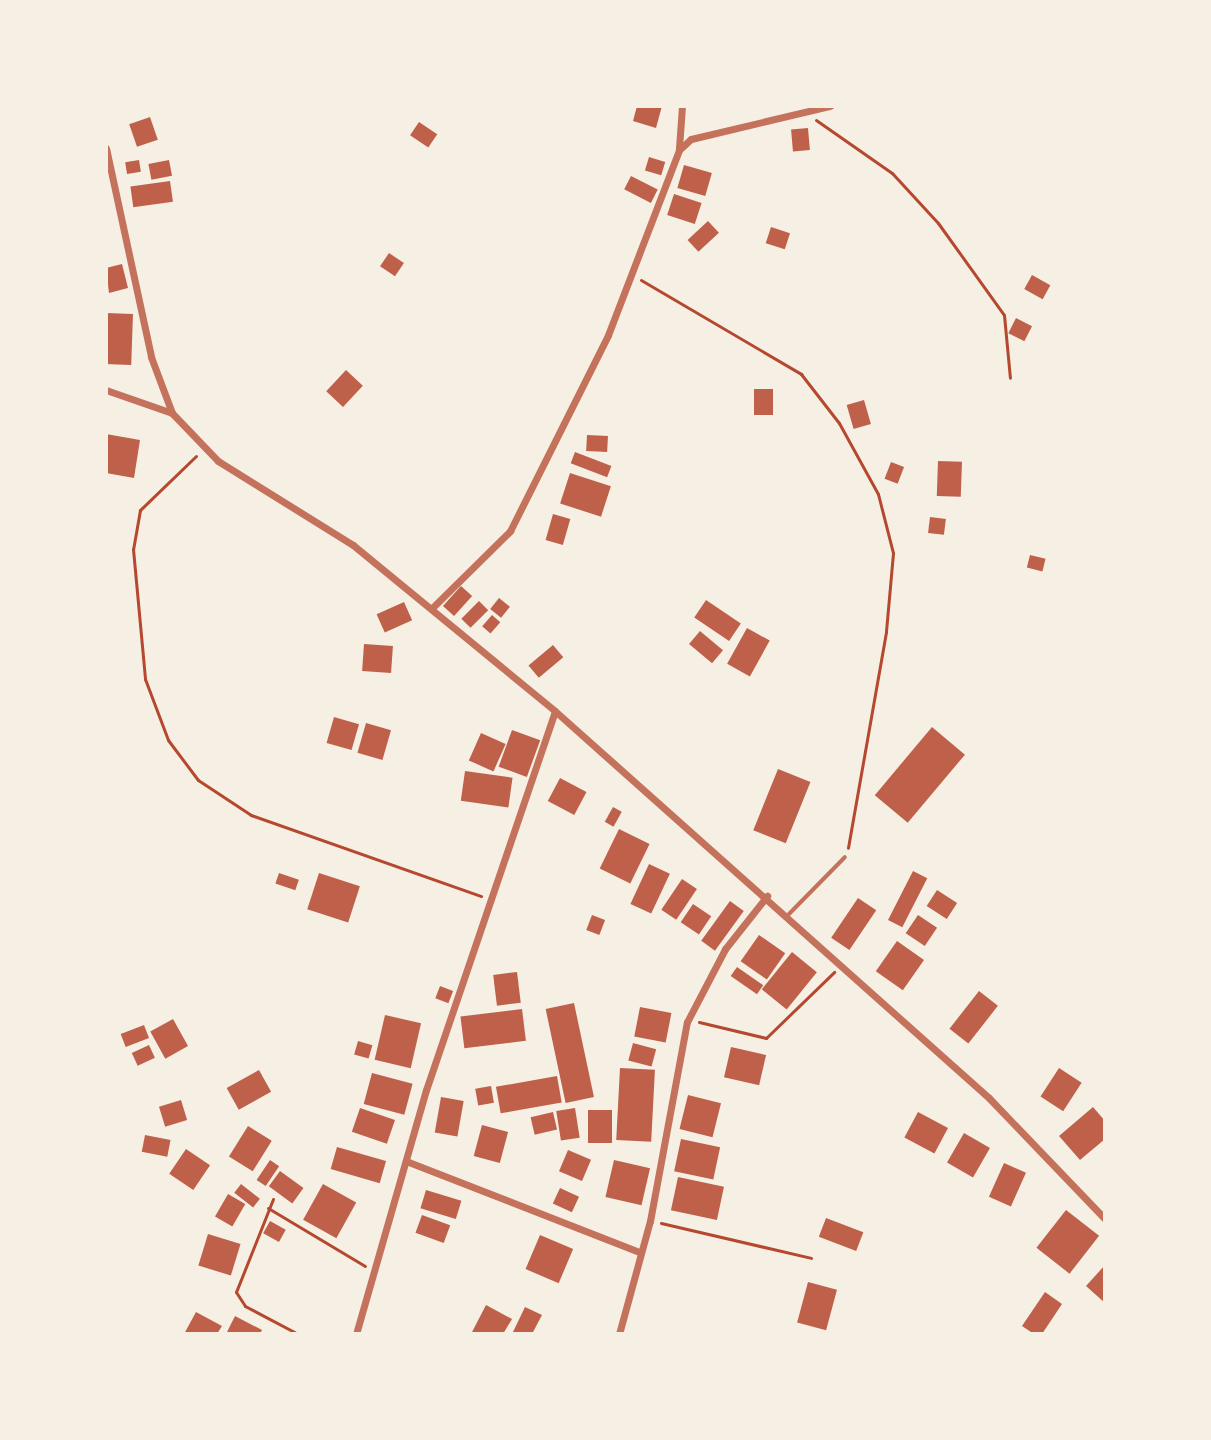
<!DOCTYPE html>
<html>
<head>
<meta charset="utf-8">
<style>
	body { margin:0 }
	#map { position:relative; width:1211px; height:1440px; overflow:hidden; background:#f6efe4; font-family:Spectral,serif }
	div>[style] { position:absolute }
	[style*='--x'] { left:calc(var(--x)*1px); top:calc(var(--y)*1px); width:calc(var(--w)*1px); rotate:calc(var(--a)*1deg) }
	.building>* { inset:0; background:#bf614a; transform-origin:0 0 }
	.path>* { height:3px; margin:-1.5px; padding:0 1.5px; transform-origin:1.5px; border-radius:1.5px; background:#b5482f }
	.service>* { height:4px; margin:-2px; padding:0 2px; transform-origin:2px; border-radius:2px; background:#c5725c }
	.minor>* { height:7px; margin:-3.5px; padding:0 3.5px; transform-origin:3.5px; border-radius:3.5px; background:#c5725c }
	span { translate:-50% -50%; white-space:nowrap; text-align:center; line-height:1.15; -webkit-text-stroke:8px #f6efe4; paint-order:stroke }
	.frame { position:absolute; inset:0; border:108px solid #f6efe4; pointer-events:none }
</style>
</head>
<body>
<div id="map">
	<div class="building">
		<div style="clip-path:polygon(637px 106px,662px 106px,656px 128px,633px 121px)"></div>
		<div style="left:150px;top:117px;width:24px;height:22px;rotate:71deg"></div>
		<div style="left:419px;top:122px;width:22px;height:16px;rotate:34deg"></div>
		<div style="left:808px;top:128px;width:22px;height:17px;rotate:85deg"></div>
		<div style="left:649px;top:157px;width:17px;height:14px;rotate:17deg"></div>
		<div style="left:139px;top:160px;width:12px;height:14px;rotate:81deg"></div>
		<div style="left:169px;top:160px;width:16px;height:21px;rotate:79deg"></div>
		<div style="left:684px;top:165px;width:29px;height:24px;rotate:16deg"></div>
		<div style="left:631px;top:176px;width:30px;height:15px;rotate:27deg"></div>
		<div style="left:170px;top:181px;width:21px;height:40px;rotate:82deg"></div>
		<div style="left:674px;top:194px;width:29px;height:22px;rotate:18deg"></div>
		<div style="left:708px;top:221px;width:16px;height:28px;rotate:47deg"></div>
		<div style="left:771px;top:227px;width:20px;height:17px;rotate:18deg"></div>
		<div style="left:389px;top:253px;width:18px;height:16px;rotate:34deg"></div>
		<div style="clip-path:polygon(122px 264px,128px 288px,109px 293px,106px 268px)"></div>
		<div style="left:1032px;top:275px;width:21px;height:16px;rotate:29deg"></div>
		<div style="left:106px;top:313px;width:27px;height:51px;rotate:2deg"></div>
		<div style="left:1016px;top:318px;width:18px;height:17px;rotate:27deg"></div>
		<div style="left:346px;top:370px;width:23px;height:29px;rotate:43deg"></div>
		<div style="left:773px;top:389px;width:26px;height:19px;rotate:90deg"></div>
		<div style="left:864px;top:400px;width:25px;height:18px;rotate:74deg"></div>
		<div style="clip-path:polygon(106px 434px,140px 440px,134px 478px,106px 473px)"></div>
		<div style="left:587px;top:435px;width:21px;height:16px;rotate:3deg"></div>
		<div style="left:575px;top:452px;width:39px;height:12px;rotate:21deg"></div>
		<div style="left:938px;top:461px;width:24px;height:35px;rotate:2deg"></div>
		<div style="left:891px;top:462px;width:14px;height:18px;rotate:21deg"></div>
		<div style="left:570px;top:473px;width:43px;height:32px;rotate:18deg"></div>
		<div style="left:553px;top:514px;width:18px;height:27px;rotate:16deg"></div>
		<div style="left:930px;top:517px;width:16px;height:16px;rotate:7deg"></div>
		<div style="left:1030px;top:555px;width:16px;height:13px;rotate:14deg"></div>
		<div style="left:461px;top:586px;width:15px;height:27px;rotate:42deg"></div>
		<div style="left:499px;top:598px;width:14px;height:14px;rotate:39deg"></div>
		<div style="left:706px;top:600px;width:42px;height:21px;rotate:34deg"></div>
		<div style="left:479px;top:601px;width:13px;height:25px;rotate:45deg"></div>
		<div style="left:404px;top:602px;width:20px;height:30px;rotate:66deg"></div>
		<div style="left:492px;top:615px;width:11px;height:15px;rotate:41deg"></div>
		<div style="left:747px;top:628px;width:26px;height:41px;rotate:29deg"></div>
		<div style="left:700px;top:631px;width:30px;height:17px;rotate:40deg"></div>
		<div style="left:364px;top:644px;width:29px;height:27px;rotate:4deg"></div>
		<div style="left:553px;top:645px;width:16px;height:32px;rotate:50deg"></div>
		<div style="left:334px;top:717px;width:26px;height:27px;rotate:16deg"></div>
		<div style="left:366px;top:723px;width:26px;height:31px;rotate:16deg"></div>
		<div style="left:932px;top:727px;width:43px;height:89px;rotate:40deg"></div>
		<div style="left:512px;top:730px;width:30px;height:39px;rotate:20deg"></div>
		<div style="left:481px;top:733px;width:27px;height:30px;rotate:24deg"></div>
		<div style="left:778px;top:769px;width:35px;height:66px;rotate:22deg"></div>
		<div style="left:465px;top:771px;width:48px;height:30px;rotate:8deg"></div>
		<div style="left:560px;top:778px;width:30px;height:26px;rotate:28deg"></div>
		<div style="left:613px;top:807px;width:10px;height:17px;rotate:29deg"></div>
		<div style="left:619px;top:829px;width:34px;height:44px;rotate:26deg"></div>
		<div style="left:649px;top:864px;width:23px;height:44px;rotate:25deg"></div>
		<div style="left:913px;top:871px;width:16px;height:55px;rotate:27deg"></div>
		<div style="left:279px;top:873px;width:21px;height:11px;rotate:19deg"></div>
		<div style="left:319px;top:873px;width:43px;height:38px;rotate:18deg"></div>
		<div style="left:682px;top:879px;width:18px;height:37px;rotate:34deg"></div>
		<div style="left:937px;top:890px;width:24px;height:19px;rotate:33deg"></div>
		<div style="left:858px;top:898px;width:22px;height:48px;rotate:34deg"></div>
		<div style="left:730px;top:901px;width:17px;height:49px;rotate:36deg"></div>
		<div style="left:693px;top:904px;width:22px;height:22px;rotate:34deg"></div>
		<div style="left:592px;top:915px;width:14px;height:16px;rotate:21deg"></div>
		<div style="left:918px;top:915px;width:23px;height:22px;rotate:34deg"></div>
		<div style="left:759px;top:935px;width:32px;height:32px;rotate:35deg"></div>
		<div style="left:897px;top:941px;width:33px;height:37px;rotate:35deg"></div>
		<div style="left:792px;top:952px;width:32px;height:48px;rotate:39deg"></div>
		<div style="left:737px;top:967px;width:32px;height:11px;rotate:35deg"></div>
		<div style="left:517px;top:972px;width:31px;height:24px;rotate:83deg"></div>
		<div style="left:440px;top:986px;width:14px;height:13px;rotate:21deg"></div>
		<div style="left:979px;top:991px;width:24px;height:48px;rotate:38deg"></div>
		<div style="left:574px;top:1003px;width:96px;height:29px;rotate:78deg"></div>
		<div style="left:640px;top:1007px;width:32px;height:30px;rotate:11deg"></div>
		<div style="left:522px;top:1009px;width:32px;height:62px;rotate:83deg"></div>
		<div style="left:385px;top:1015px;width:37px;height:46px;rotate:13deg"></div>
		<div style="left:173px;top:1019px;width:31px;height:26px;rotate:61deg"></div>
		<div style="left:144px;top:1025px;width:14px;height:25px;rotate:69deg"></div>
		<div style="left:358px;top:1041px;width:15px;height:14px;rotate:16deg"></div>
		<div style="left:633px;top:1043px;width:24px;height:18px;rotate:15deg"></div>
		<div style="left:149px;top:1045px;width:14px;height:19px;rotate:65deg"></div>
		<div style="left:731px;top:1047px;width:36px;height:31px;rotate:13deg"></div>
		<div style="left:620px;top:1068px;width:35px;height:72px;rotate:3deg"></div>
		<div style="left:1059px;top:1068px;width:27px;height:34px;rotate:33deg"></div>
		<div style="left:259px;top:1070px;width:25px;height:37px;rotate:61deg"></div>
		<div style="left:372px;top:1073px;width:42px;height:32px;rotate:15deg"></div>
		<div style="left:557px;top:1076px;width:27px;height:62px;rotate:80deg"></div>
		<div style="left:491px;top:1086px;width:17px;height:16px;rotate:80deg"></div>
		<div style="left:688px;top:1095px;width:34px;height:35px;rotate:14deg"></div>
		<div style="left:441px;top:1097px;width:23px;height:36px;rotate:10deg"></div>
		<div style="left:181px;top:1100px;width:21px;height:23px;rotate:73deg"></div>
		<div style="clip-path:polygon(1093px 1107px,1105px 1121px,1105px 1139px,1080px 1160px,1059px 1136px)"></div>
		<div style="left:360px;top:1108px;width:37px;height:25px;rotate:19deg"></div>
		<div style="left:575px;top:1108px;width:30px;height:19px;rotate:81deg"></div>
		<div style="left:588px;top:1110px;width:24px;height:33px"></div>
		<div style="left:553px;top:1112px;width:18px;height:23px;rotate:77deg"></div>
		<div style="left:918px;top:1112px;width:34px;height:29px;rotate:28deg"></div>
		<div style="left:482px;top:1125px;width:27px;height:32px;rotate:15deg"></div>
		<div style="left:248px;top:1126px;width:28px;height:36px;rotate:32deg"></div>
		<div style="left:964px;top:1133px;width:30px;height:34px;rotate:30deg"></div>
		<div style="left:145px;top:1135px;width:26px;height:17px;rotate:11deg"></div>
		<div style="left:681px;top:1139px;width:40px;height:33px;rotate:12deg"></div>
		<div style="left:337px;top:1147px;width:51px;height:23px;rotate:16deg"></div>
		<div style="left:186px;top:1149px;width:29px;height:30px;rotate:34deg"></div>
		<div style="left:568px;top:1150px;width:25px;height:23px;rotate:23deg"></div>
		<div style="left:270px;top:1160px;width:11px;height:24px;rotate:34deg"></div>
		<div style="left:614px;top:1160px;width:37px;height:38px;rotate:13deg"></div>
		<div style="left:1004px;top:1163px;width:24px;height:37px;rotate:24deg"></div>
		<div style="left:280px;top:1171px;width:29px;height:19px;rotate:36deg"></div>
		<div style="left:678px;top:1177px;width:47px;height:34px;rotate:12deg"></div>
		<div style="left:241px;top:1184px;width:24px;height:11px;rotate:38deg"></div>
		<div style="left:323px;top:1184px;width:38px;height:41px;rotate:29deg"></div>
		<div style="left:560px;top:1188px;width:21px;height:17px;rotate:25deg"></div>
		<div style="left:426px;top:1190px;width:37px;height:19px;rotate:17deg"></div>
		<div style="left:228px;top:1194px;width:20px;height:26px;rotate:30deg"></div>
		<div style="left:1066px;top:1210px;width:42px;height:48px;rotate:38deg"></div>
		<div style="left:422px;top:1215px;width:30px;height:19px;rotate:20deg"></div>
		<div style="left:826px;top:1218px;width:40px;height:20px;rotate:21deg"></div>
		<div style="left:270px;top:1221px;width:18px;height:14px;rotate:29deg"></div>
		<div style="left:208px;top:1234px;width:34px;height:33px;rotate:17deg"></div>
		<div style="left:540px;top:1235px;width:36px;height:37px;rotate:23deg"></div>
		<div style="clip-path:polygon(1105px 1265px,1105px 1303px,1086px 1286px)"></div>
		<div style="left:808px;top:1282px;width:30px;height:42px;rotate:15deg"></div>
		<div style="clip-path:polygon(1045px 1292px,1062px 1304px,1042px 1334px,1034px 1334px,1022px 1326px)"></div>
		<div style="clip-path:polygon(486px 1305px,512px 1319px,503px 1334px,471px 1334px)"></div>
		<div style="clip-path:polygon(525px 1307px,542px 1315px,532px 1334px,512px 1334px)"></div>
		<div style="clip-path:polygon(196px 1312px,222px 1326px,217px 1334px,184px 1334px)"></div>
		<div style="clip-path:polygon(235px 1316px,262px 1330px,260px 1334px,226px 1334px)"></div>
	</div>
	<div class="path">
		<div style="--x:816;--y:120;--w:93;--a:34.9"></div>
		<div style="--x:892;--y:173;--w:68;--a:47.4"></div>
		<div style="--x:938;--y:223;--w:113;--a:54.3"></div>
		<div style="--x:1004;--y:315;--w:63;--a:84.6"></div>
		<div style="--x:641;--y:280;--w:186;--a:30.4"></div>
		<div style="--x:801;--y:374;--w:62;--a:52.2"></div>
		<div style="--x:839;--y:423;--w:81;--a:61.2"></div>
		<div style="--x:878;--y:494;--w:61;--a:75.7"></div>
		<div style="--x:893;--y:553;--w:79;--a:95.1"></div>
		<div style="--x:886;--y:632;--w:219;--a:100"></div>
		<div style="--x:196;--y:456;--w:78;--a:136"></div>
		<div style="--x:140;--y:510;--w:40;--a:100"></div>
		<div style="--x:133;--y:549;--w:131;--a:84.7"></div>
		<div style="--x:145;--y:679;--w:65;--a:69.3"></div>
		<div style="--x:168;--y:740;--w:50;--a:53.1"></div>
		<div style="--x:198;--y:780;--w:64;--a:33.4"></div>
		<div style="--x:251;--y:815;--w:244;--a:19.4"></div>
		<div style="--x:699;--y:1022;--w:69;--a:13.4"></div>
		<div style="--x:766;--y:1038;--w:95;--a:-44.1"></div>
		<div style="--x:273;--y:1199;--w:100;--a:111.7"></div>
		<div style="--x:236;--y:1292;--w:17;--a:57"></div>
		<div style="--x:245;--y:1306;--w:60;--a:27.8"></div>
		<div style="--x:268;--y:1208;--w:113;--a:30.9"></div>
		<div style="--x:661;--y:1223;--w:154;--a:13.1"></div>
	</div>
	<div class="service">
		<div style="--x:788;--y:915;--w:81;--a:-45.5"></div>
	</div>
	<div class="minor">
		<div style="--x:106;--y:148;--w:214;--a:77.8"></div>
		<div style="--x:151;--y:357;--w:60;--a:69.4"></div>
		<div style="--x:172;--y:413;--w:66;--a:46.2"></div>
		<div style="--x:218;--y:461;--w:159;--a:31.9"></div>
		<div style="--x:353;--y:545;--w:261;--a:39.4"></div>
		<div style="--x:555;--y:711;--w:581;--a:41.72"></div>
		<div style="--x:989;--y:1098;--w:168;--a:46.2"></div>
		<div style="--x:679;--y:148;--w:42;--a:-85.9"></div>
		<div style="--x:106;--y:390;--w:70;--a:19.2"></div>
		<div style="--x:432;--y:608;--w:110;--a:-44.6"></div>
		<div style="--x:510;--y:531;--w:219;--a:-63.4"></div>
		<div style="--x:608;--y:335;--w:198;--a:-69"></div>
		<div style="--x:679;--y:150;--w:16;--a:-43"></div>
		<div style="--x:691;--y:139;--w:143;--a:-13.4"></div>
		<div style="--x:406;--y:1161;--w:251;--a:21.3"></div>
		<div style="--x:356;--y:1334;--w:254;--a:-74"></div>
		<div style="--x:426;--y:1090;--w:400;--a:-71.2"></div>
		<div style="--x:619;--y:1334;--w:117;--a:-74.7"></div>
		<div style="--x:650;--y:1221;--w:202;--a:-79.5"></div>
		<div style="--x:687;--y:1022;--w:82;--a:-62.5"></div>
		<div style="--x:725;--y:949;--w:68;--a:-51.6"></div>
	</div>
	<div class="frame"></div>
</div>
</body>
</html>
